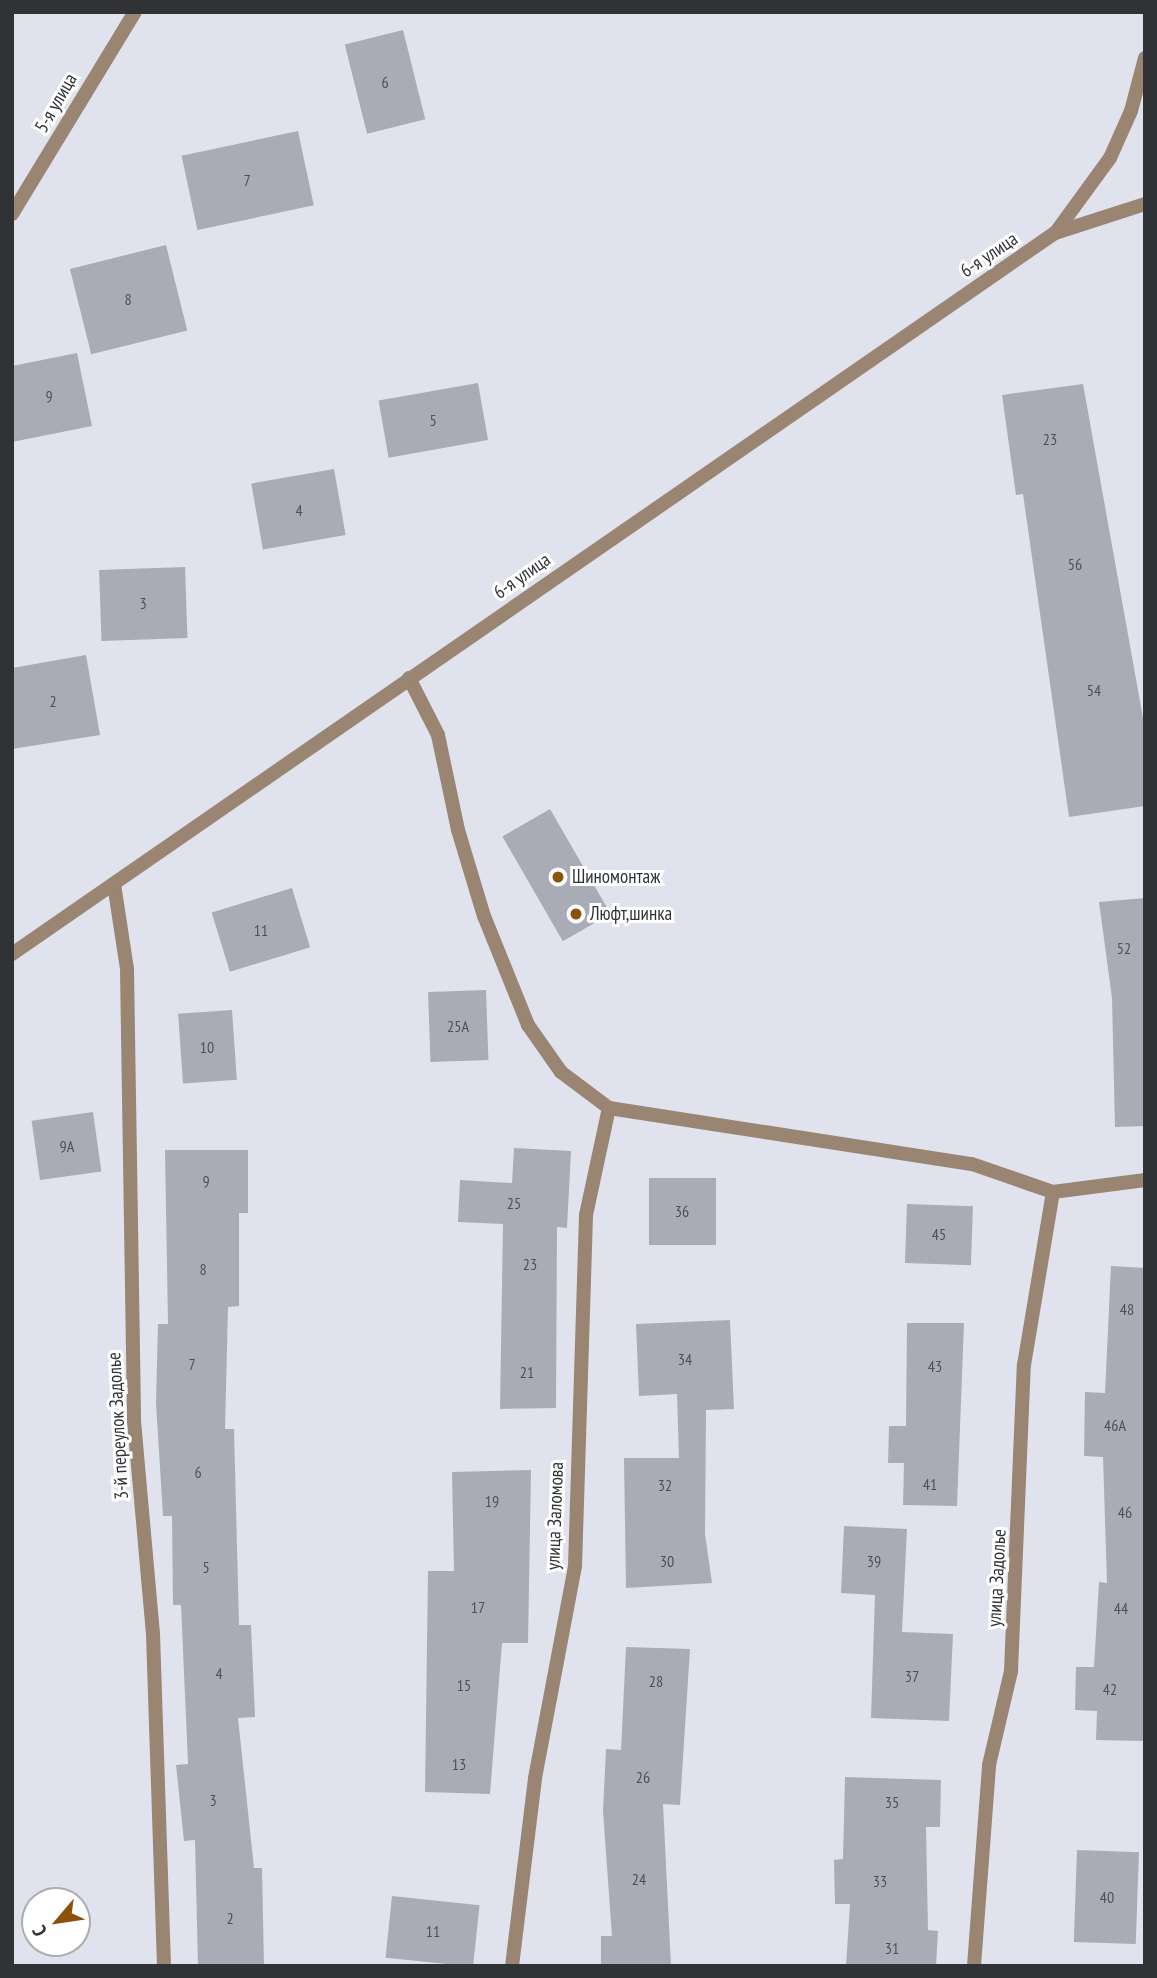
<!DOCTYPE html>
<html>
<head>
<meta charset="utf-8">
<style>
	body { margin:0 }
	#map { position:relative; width:1157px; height:1978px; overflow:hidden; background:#e0e3ed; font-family:"PT Sans Narrow",sans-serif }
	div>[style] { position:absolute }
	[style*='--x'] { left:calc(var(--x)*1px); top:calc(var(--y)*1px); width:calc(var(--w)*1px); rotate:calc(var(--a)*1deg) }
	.building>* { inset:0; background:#a9acb6; transform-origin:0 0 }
	.minor>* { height:14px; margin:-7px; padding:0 7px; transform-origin:7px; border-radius:7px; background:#9a8572 }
	.tertiary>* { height:14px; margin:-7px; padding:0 7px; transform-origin:7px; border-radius:7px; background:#9a8572 }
	.dots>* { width:19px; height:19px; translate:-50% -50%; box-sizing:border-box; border:4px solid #fff; border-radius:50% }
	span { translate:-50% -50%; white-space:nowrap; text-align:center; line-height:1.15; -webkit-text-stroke:6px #fff; paint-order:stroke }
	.number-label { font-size:16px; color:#4e5056 }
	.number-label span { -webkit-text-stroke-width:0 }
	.street-label { font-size:19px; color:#303236 }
	.poi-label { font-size:19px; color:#303236 }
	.left { translate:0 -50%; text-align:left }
	.frame { position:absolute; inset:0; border:14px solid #303236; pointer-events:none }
	.north { position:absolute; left:21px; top:1887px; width:70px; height:70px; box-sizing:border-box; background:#fff; border:2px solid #acadaf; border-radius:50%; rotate:241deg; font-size:19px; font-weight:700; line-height:28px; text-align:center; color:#303236 }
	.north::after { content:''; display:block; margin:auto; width:24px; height:32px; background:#8b5209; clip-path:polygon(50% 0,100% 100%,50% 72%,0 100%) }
</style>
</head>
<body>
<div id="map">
	<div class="building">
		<div style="left:403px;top:30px;width:92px;height:60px;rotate:76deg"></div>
		<div style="left:298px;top:131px;width:76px;height:119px;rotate:78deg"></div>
		<div style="left:166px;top:245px;width:88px;height:99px;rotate:76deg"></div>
		<div style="clip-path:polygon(77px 353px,92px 426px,12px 442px,12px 366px)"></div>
		<div style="left:478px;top:383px;width:58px;height:101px;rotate:80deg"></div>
		<div style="clip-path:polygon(1083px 384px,1145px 729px,1145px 806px,1069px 817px,1023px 494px,1016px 495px,1002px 395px)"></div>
		<div style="left:334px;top:469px;width:67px;height:84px;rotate:80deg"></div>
		<div style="left:185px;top:567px;width:71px;height:86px;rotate:88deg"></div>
		<div style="clip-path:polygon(86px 655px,100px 735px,12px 749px,12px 668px)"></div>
		<div style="left:550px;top:809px;width:121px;height:55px;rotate:60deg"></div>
		<div style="left:292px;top:888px;width:62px;height:84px;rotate:73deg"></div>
		<div style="clip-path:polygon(1145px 898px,1145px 1126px,1115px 1127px,1112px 998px,1099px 902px)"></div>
		<div style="left:486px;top:990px;width:70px;height:58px;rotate:88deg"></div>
		<div style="left:232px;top:1010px;width:70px;height:54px;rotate:86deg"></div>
		<div style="left:93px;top:1112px;width:60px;height:62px;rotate:82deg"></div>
		<div style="clip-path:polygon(514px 1148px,571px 1151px,567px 1228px,557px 1227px,556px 1408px,500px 1409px,503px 1224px,458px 1222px,460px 1180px,512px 1183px)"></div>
		<div style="clip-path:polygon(165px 1150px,248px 1150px,248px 1213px,239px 1213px,239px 1306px,228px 1307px,225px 1429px,234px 1429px,239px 1625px,251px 1625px,255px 1717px,238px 1718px,254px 1868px,262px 1868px,264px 1966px,198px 1966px,195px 1840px,184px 1841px,176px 1765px,188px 1764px,181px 1605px,173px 1605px,172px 1516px,163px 1516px,156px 1403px,158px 1324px,168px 1324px)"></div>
		<div style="left:649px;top:1178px;width:67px;height:67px"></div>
		<div style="left:907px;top:1204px;width:66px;height:59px;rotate:2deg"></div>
		<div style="clip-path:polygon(1111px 1266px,1145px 1268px,1145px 1741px,1096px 1740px,1097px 1711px,1075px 1710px,1076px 1667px,1094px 1667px,1099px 1582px,1107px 1583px,1103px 1457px,1084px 1456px,1085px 1392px,1105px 1393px)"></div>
		<div style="clip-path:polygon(730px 1320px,734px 1409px,706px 1410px,705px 1534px,712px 1583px,626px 1588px,624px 1458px,679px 1458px,677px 1394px,639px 1396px,636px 1324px)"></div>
		<div style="clip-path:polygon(907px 1323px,964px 1323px,957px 1506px,903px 1505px,904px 1463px,888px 1463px,889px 1426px,906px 1426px)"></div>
		<div style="clip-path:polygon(531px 1470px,528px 1643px,502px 1643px,490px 1794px,425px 1792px,428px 1571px,454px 1571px,452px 1472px)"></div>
		<div style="clip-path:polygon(844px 1526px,907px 1529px,902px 1632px,953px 1634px,949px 1721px,871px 1718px,875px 1595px,841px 1593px)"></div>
		<div style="clip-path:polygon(626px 1647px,690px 1649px,680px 1805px,663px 1804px,671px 1966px,601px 1966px,601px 1936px,612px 1936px,603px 1811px,606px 1749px,621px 1750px)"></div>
		<div style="clip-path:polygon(845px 1777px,941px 1780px,940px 1827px,926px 1827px,928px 1930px,938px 1931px,936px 1966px,846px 1966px,850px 1904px,835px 1904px,834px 1860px,843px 1859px)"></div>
		<div style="left:1077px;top:1850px;width:62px;height:92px;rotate:2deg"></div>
		<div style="left:392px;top:1896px;width:88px;height:62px;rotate:6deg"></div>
	</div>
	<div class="minor">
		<div style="--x:12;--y:214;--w:237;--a:-58.7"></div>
		<div style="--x:409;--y:678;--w:64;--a:63"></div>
		<div style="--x:438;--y:735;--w:97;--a:78.1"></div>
		<div style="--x:458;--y:830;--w:90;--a:73.2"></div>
		<div style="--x:484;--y:916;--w:118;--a:68"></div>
		<div style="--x:528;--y:1025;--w:57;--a:54.9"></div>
		<div style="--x:561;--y:1072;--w:60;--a:36.9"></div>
		<div style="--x:609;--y:1108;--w:367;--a:8.8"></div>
		<div style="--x:972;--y:1164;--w:86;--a:19.1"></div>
		<div style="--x:1053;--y:1192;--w:93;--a:-7.4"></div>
		<div style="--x:114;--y:884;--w:86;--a:81.3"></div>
		<div style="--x:127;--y:969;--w:452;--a:89.1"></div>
		<div style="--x:134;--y:1421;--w:214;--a:84.9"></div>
		<div style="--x:153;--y:1634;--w:332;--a:88.1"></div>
		<div style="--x:512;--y:1966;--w:189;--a:-83"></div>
		<div style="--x:535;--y:1778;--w:216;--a:-79.3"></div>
		<div style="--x:575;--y:1566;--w:351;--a:-88.2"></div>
		<div style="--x:586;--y:1215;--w:109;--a:-77.9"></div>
		<div style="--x:974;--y:1966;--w:202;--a:-85.7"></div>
		<div style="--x:989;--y:1765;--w:97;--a:-76.8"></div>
		<div style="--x:1011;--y:1671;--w:306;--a:-87.6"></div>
		<div style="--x:1024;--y:1365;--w:175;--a:-80.5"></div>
	</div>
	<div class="tertiary">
		<div style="--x:1056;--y:232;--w:92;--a:-53.9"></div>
		<div style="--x:1110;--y:158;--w:51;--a:-65.9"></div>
		<div style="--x:1131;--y:111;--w:55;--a:-75.2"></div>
		<div style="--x:12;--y:954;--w:1268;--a:-34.66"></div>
		<div style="--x:1055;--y:233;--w:95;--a:-17.9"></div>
	</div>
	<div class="dots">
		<div style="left:558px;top:877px;background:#8b5209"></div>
		<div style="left:576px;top:914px;background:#8b5209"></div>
	</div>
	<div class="number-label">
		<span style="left:385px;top:82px">6</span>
		<span style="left:247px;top:180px">7</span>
		<span style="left:128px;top:299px">8</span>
		<span style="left:49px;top:396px">9</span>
		<span style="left:433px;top:420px">5</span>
		<span style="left:1050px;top:439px">23</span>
		<span style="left:299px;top:510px">4</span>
		<span style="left:1075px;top:564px">56</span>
		<span style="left:143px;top:603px">3</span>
		<span style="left:1094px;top:690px">54</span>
		<span style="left:53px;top:701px">2</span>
		<span style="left:261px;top:930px">11</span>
		<span style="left:1124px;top:948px">52</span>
		<span style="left:458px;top:1026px">25А</span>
		<span style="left:207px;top:1047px">10</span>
		<span style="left:67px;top:1146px">9А</span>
		<span style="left:206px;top:1181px">9</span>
		<span style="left:514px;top:1203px">25</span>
		<span style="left:682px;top:1211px">36</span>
		<span style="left:939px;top:1234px">45</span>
		<span style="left:530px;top:1264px">23</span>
		<span style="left:203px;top:1269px">8</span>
		<span style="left:1127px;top:1309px">48</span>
		<span style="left:685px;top:1359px">34</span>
		<span style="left:192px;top:1364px">7</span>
		<span style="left:935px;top:1366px">43</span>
		<span style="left:527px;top:1372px">21</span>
		<span style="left:1115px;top:1425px">46А</span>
		<span style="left:198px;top:1472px">6</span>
		<span style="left:930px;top:1484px">41</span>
		<span style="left:665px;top:1485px">32</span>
		<span style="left:492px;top:1501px">19</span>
		<span style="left:1125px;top:1512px">46</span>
		<span style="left:667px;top:1561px">30</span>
		<span style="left:874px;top:1561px">39</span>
		<span style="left:206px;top:1567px">5</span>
		<span style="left:478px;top:1607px">17</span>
		<span style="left:1121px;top:1608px">44</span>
		<span style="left:219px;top:1673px">4</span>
		<span style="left:912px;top:1676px">37</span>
		<span style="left:656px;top:1681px">28</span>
		<span style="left:464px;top:1685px">15</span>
		<span style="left:1110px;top:1689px">42</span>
		<span style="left:459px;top:1764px">13</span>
		<span style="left:643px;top:1777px">26</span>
		<span style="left:213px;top:1800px">3</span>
		<span style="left:892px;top:1802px">35</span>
		<span style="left:639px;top:1879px">24</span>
		<span style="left:880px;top:1881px">33</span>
		<span style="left:1107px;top:1897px">40</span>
		<span style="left:230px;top:1918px">2</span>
		<span style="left:433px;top:1931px">11</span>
		<span style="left:892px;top:1948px">31</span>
	</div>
	<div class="street-label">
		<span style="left:56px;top:103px;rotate:-60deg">5-я улица</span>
		<span style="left:989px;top:255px;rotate:-34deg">6-я улица</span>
		<span style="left:522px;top:576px;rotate:-35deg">6-я улица</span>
		<span style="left:118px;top:1426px;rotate:-93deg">3-й переулок Задолье</span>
		<span style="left:555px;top:1516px;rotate:-88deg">улица Заломова</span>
		<span style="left:997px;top:1578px;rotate:-87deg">улица Задолье</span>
	</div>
	<div class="poi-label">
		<span class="left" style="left:572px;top:877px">Шиномонтаж</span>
		<span class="left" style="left:590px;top:914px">Люфт,шинка</span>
	</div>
	<div class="frame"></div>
	<div class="north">С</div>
</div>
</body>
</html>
